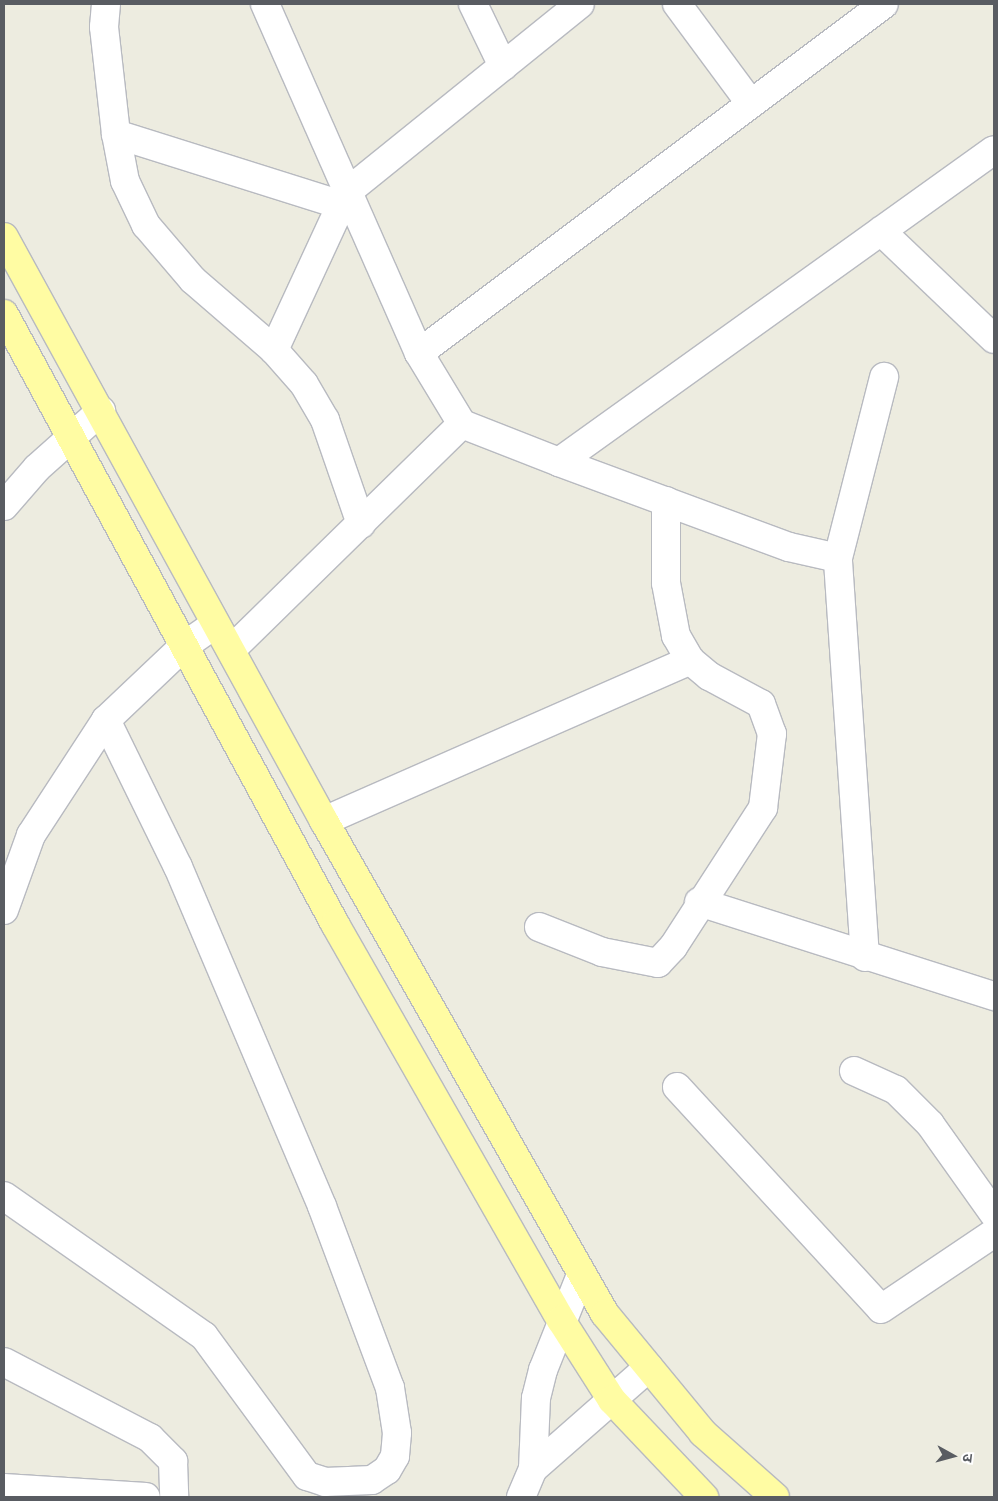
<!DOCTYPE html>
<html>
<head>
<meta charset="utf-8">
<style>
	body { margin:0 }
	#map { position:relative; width:998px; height:1501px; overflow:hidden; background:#edece0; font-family:Arial,"Noto Sans Devanagari",sans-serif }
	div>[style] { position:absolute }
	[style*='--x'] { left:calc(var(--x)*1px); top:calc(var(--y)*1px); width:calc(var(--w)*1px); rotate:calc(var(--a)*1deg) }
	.roads { filter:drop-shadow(1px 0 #b8bac0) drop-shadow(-1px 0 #b8bac0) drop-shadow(0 1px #b8bac0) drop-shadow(0 -1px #b8bac0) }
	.minor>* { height:28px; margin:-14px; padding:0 14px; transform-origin:14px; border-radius:14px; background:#fff }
	.major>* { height:28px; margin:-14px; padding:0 14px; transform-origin:14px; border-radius:14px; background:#fffca3 }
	span { translate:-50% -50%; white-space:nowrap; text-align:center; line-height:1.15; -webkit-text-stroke:4px #fff; paint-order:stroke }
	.frame { position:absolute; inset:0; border:5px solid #595c62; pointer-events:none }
	.north { position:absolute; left:928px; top:1431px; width:50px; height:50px; -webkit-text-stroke:4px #fff; paint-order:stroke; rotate:97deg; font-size:14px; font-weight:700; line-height:20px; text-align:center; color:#595c62 }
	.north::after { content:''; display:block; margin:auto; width:18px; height:22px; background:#595c62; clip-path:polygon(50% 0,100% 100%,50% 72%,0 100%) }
</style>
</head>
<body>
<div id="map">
	<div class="roads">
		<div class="minor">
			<div style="--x:106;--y:4;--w:23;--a:95"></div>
			<div style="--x:104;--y:27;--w:108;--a:83.6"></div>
			<div style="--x:116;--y:134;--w:48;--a:79.2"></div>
			<div style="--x:125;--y:181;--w:49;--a:64.5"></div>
			<div style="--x:146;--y:225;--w:72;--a:49.5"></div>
			<div style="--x:193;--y:280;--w:107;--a:40.8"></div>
			<div style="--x:274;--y:350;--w:45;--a:48.6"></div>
			<div style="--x:304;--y:384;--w:42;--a:59.7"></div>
			<div style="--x:325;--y:420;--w:110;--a:70.9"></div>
			<div style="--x:265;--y:4;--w:381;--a:66.2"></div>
			<div style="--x:473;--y:4;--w:69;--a:64.2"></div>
			<div style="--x:677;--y:4;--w:124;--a:53.5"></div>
			<div style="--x:116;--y:134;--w:236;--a:17.5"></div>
			<div style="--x:881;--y:231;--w:156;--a:43.7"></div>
			<div style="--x:274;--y:350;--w:174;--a:-65.2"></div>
			<div style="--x:347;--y:192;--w:299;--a:-38.9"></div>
			<div style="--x:462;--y:424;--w:104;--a:21.4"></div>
			<div style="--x:559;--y:462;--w:535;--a:-35.65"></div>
			<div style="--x:559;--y:462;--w:245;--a:20.3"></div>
			<div style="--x:789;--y:547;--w:50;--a:12.7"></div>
			<div style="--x:4;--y:506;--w:50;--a:-49"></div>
			<div style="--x:37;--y:468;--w:86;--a:-41.7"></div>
			<div style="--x:232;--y:649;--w:322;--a:-44.4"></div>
			<div style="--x:462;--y:424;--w:83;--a:-121.2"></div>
			<div style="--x:419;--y:353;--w:581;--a:-36.89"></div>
			<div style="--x:324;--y:821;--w:400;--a:-23.7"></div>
			<div style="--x:699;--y:902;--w:310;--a:17.7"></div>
			<div style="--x:4;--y:910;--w:80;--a:-70.2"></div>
			<div style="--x:31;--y:835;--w:137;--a:-56.9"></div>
			<div style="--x:106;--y:720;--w:108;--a:-43.5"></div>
			<div style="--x:184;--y:646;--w:38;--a:-35"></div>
			<div style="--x:539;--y:927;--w:68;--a:21.6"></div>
			<div style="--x:602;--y:952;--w:57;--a:11.1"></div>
			<div style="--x:658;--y:963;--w:22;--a:-47"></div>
			<div style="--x:673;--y:947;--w:166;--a:-57.1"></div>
			<div style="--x:763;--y:808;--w:75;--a:-83.1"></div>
			<div style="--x:772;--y:734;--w:32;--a:-110"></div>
			<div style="--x:761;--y:704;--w:59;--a:-151.7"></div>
			<div style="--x:709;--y:676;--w:25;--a:-140"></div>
			<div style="--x:690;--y:660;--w:28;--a:-120"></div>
			<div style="--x:676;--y:636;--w:54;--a:-100.7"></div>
			<div style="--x:666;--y:583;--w:82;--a:-90"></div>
			<div style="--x:865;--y:957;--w:400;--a:-93.9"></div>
			<div style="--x:838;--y:558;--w:187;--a:-75.7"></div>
			<div style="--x:854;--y:1071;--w:46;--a:24.3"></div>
			<div style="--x:896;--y:1090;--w:48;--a:45"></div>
			<div style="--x:930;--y:1124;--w:110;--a:54.6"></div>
			<div style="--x:677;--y:1087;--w:301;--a:47.4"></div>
			<div style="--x:881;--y:1309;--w:136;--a:-33.9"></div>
			<div style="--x:4;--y:1196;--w:244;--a:35"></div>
			<div style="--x:204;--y:1336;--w:174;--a:53.7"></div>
			<div style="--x:307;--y:1476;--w:19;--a:18"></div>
			<div style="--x:325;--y:1482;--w:47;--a:-2.4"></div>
			<div style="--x:372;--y:1480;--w:18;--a:-34"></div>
			<div style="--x:387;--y:1470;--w:16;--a:-60"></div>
			<div style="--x:395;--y:1456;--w:23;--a:-85"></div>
			<div style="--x:397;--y:1433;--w:46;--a:-98.8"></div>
			<div style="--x:390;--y:1388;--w:194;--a:-110.5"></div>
			<div style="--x:322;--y:1206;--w:368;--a:-113"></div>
			<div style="--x:178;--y:867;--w:164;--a:-116.1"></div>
			<div style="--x:4;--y:1362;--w:165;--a:27.5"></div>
			<div style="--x:150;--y:1438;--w:33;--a:45"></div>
			<div style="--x:173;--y:1461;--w:36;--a:88"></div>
			<div style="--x:533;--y:1469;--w:154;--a:-41.3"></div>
			<div style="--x:4;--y:1488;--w:142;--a:3.6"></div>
			<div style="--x:521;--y:1497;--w:30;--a:-67"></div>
			<div style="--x:533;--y:1469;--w:71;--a:-87.6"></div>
			<div style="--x:536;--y:1398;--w:29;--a:-76"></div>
			<div style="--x:543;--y:1370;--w:102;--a:-68.2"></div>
		</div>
		<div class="major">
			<div style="--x:4;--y:237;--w:666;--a:61.28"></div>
			<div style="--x:324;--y:821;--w:567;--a:60.32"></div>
			<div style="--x:605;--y:1314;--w:154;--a:50.5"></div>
			<div style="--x:703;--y:1433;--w:96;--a:41.6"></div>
			<div style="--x:4;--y:314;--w:694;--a:61.51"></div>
			<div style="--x:335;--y:924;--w:456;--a:60.3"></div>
			<div style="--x:561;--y:1320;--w:95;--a:57.5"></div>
			<div style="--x:612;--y:1400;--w:134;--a:46.5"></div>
		</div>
	</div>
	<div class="frame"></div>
	<div class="north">उ</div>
</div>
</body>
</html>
